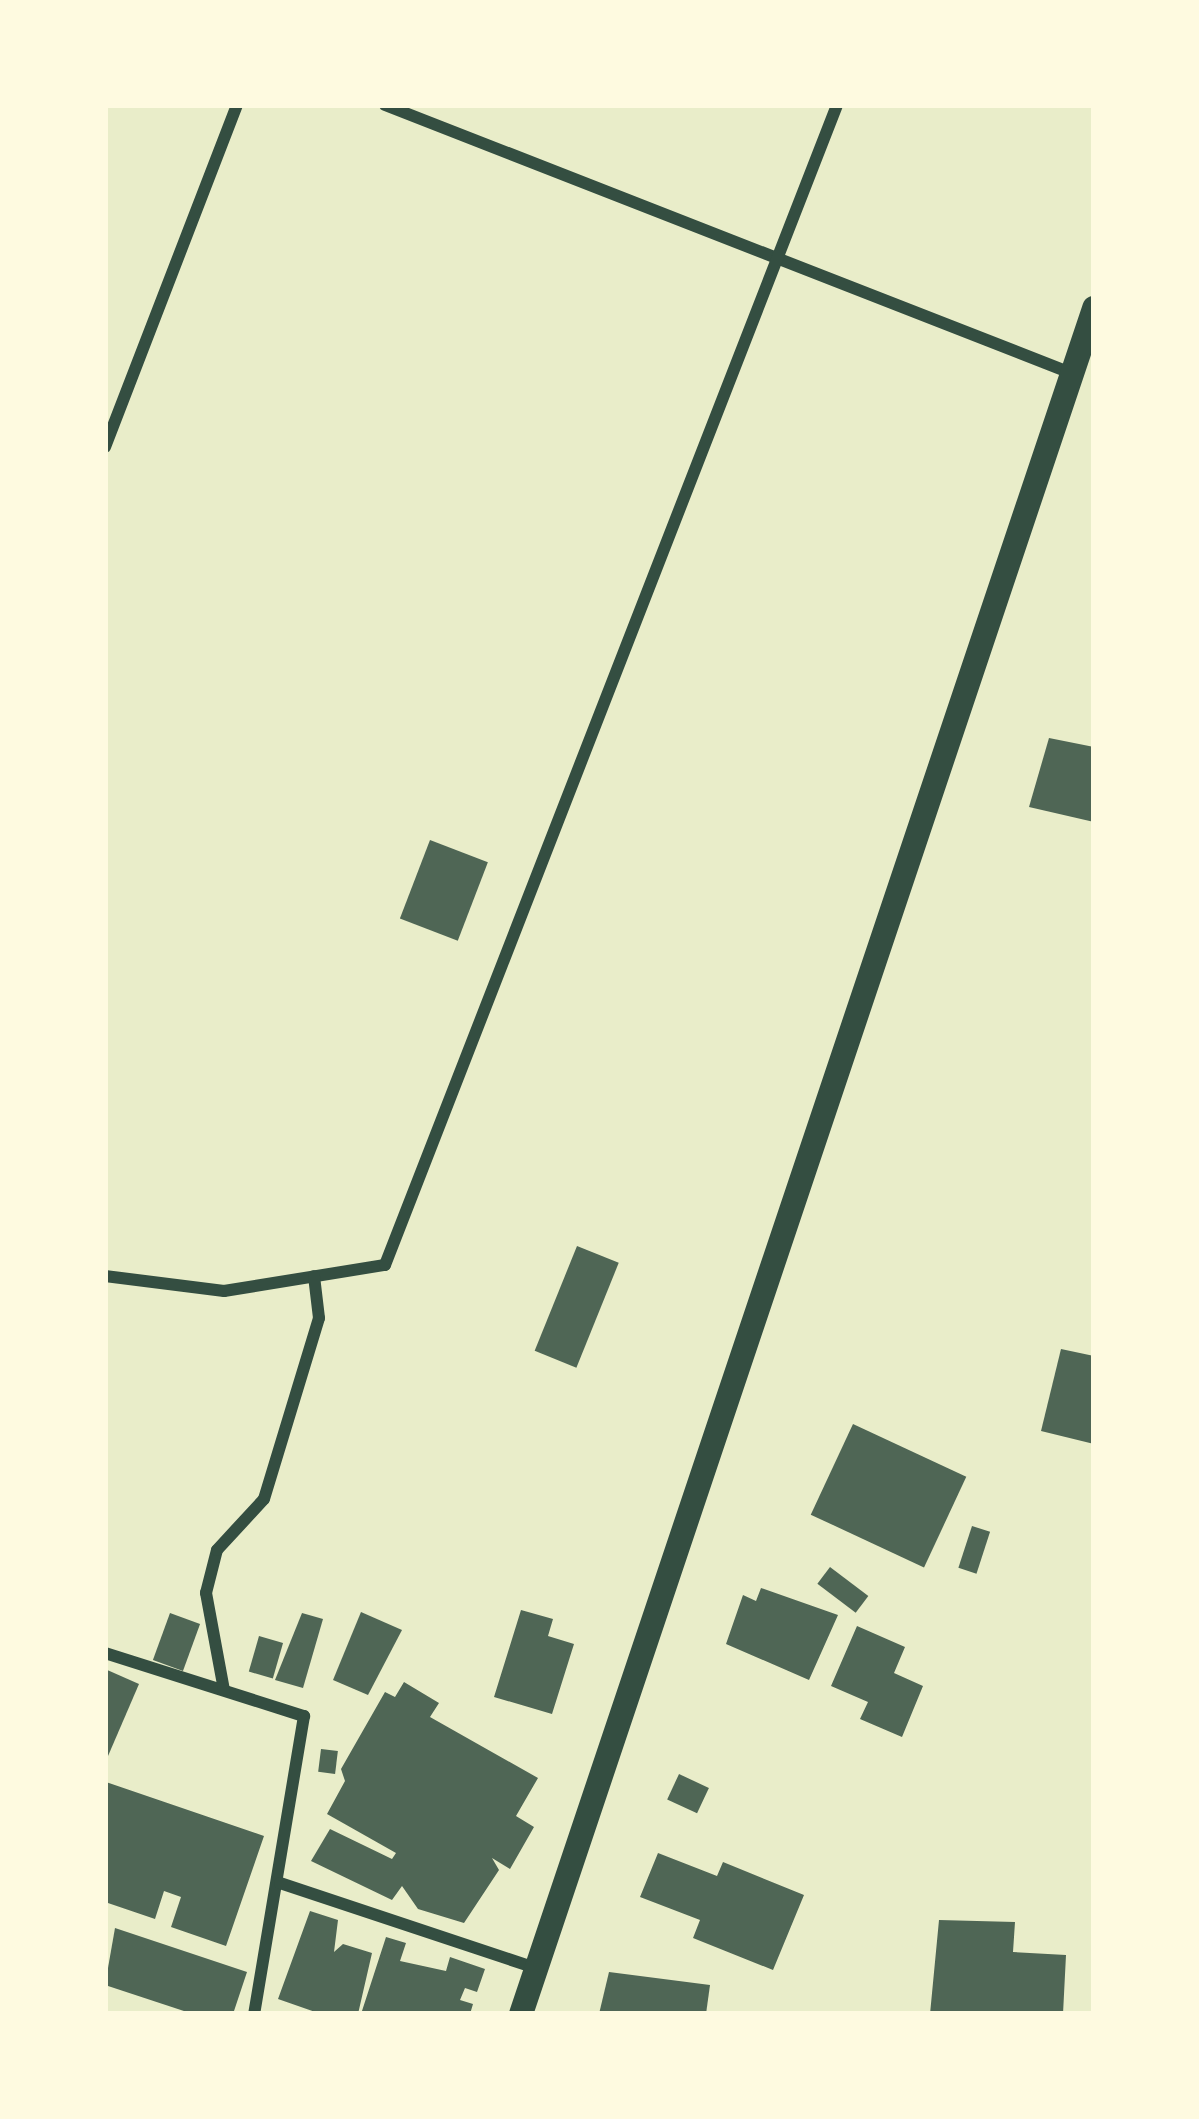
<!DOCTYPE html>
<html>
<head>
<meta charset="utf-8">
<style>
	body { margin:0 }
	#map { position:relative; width:1199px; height:2119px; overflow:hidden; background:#e9edc9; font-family:"Source Serif 4",serif }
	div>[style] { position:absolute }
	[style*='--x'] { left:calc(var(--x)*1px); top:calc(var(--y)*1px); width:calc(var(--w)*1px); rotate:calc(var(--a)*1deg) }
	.building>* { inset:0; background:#4f6655; transform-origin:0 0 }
	.minor>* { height:12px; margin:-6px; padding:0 6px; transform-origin:6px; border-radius:6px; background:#344e41 }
	.secondary>* { height:24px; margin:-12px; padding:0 12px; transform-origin:12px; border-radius:12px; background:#344e41 }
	span { translate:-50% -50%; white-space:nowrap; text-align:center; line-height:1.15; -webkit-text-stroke:12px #fefae0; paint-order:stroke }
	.frame { position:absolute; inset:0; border:108px solid #fefae0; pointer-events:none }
</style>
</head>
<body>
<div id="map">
	<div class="building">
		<div style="clip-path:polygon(1049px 738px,1094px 747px,1094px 822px,1029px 807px)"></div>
		<div style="left:430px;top:840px;width:62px;height:84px;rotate:21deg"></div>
		<div style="left:577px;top:1246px;width:45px;height:113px;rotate:22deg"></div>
		<div style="clip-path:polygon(1061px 1349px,1094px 1356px,1094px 1444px,1041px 1431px)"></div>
		<div style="left:853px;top:1424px;width:125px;height:100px;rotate:25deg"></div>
		<div style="left:972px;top:1526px;width:19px;height:44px;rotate:18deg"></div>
		<div style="left:830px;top:1567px;width:48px;height:21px;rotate:37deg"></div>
		<div style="clip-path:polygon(761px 1588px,838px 1615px,809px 1680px,726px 1644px,743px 1595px,756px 1601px)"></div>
		<div style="clip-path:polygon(521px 1610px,553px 1619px,548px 1636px,574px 1644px,552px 1714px,494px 1697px)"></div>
		<div style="clip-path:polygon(361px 1612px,402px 1630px,368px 1695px,333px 1680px)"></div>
		<div style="left:170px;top:1613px;width:32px;height:50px;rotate:20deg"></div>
		<div style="clip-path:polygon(302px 1613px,323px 1619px,303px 1688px,275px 1680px)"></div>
		<div style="clip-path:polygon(857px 1626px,905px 1647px,894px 1673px,923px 1686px,902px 1737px,860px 1719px,868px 1702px,831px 1686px)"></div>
		<div style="left:259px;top:1636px;width:25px;height:37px;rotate:16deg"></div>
		<div style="clip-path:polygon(105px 1669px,139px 1684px,105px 1763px)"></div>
		<div style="clip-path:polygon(404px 1682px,439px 1703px,430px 1717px,538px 1778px,516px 1816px,534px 1827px,510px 1869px,492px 1858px,499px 1870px,464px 1923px,418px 1909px,402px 1886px,392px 1900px,311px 1861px,330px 1829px,392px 1859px,396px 1853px,327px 1814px,345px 1781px,341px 1769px,385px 1692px,395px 1697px)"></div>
		<div style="left:321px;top:1749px;width:17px;height:23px;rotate:7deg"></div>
		<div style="left:679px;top:1774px;width:33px;height:28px;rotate:25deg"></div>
		<div style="clip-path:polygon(106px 1782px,264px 1836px,226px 1946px,171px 1927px,181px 1897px,164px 1891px,155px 1919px,105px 1902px)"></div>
		<div style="clip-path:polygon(658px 1853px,717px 1876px,723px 1862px,804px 1895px,773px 1970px,693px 1938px,700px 1920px,640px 1897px)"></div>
		<div style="clip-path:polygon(310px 1911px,338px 1920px,334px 1952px,343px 1944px,372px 1953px,358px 2014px,321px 2014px,278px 1999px)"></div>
		<div style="clip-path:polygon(939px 1920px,1015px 1922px,1013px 1952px,1066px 1955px,1063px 2014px,930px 2014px)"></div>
		<div style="clip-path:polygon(115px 1928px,247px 1972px,233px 2014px,193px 2014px,105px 1985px)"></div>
		<div style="clip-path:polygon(386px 1937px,406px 1943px,400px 1961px,446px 1971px,450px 1957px,485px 1969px,477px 1992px,465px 1988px,460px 2000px,473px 2004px,470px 2014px,361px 2014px)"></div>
		<div style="clip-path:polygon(609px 1972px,710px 1985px,706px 2014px,599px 2014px)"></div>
	</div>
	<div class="minor">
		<div style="--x:385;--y:105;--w:736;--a:21.34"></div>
		<div style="--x:105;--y:447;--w:367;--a:-68.9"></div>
		<div style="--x:105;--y:1276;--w:120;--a:7.2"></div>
		<div style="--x:224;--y:1291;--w:163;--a:-9.2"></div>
		<div style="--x:385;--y:1265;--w:1245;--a:-68.71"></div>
		<div style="--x:105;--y:1653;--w:209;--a:17.6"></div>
		<div style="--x:304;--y:1716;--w:302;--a:99.5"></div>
		<div style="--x:224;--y:1690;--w:99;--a:-100.5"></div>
		<div style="--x:206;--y:1593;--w:44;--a:-75.7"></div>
		<div style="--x:217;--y:1550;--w:69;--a:-47.3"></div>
		<div style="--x:264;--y:1499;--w:189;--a:-73.1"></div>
		<div style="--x:319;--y:1318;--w:42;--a:-96.8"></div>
		<div style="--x:280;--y:1883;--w:269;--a:18.4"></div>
	</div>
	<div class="secondary">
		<div style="--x:521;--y:2014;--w:1800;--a:-71.43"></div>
	</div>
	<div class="frame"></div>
</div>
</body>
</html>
